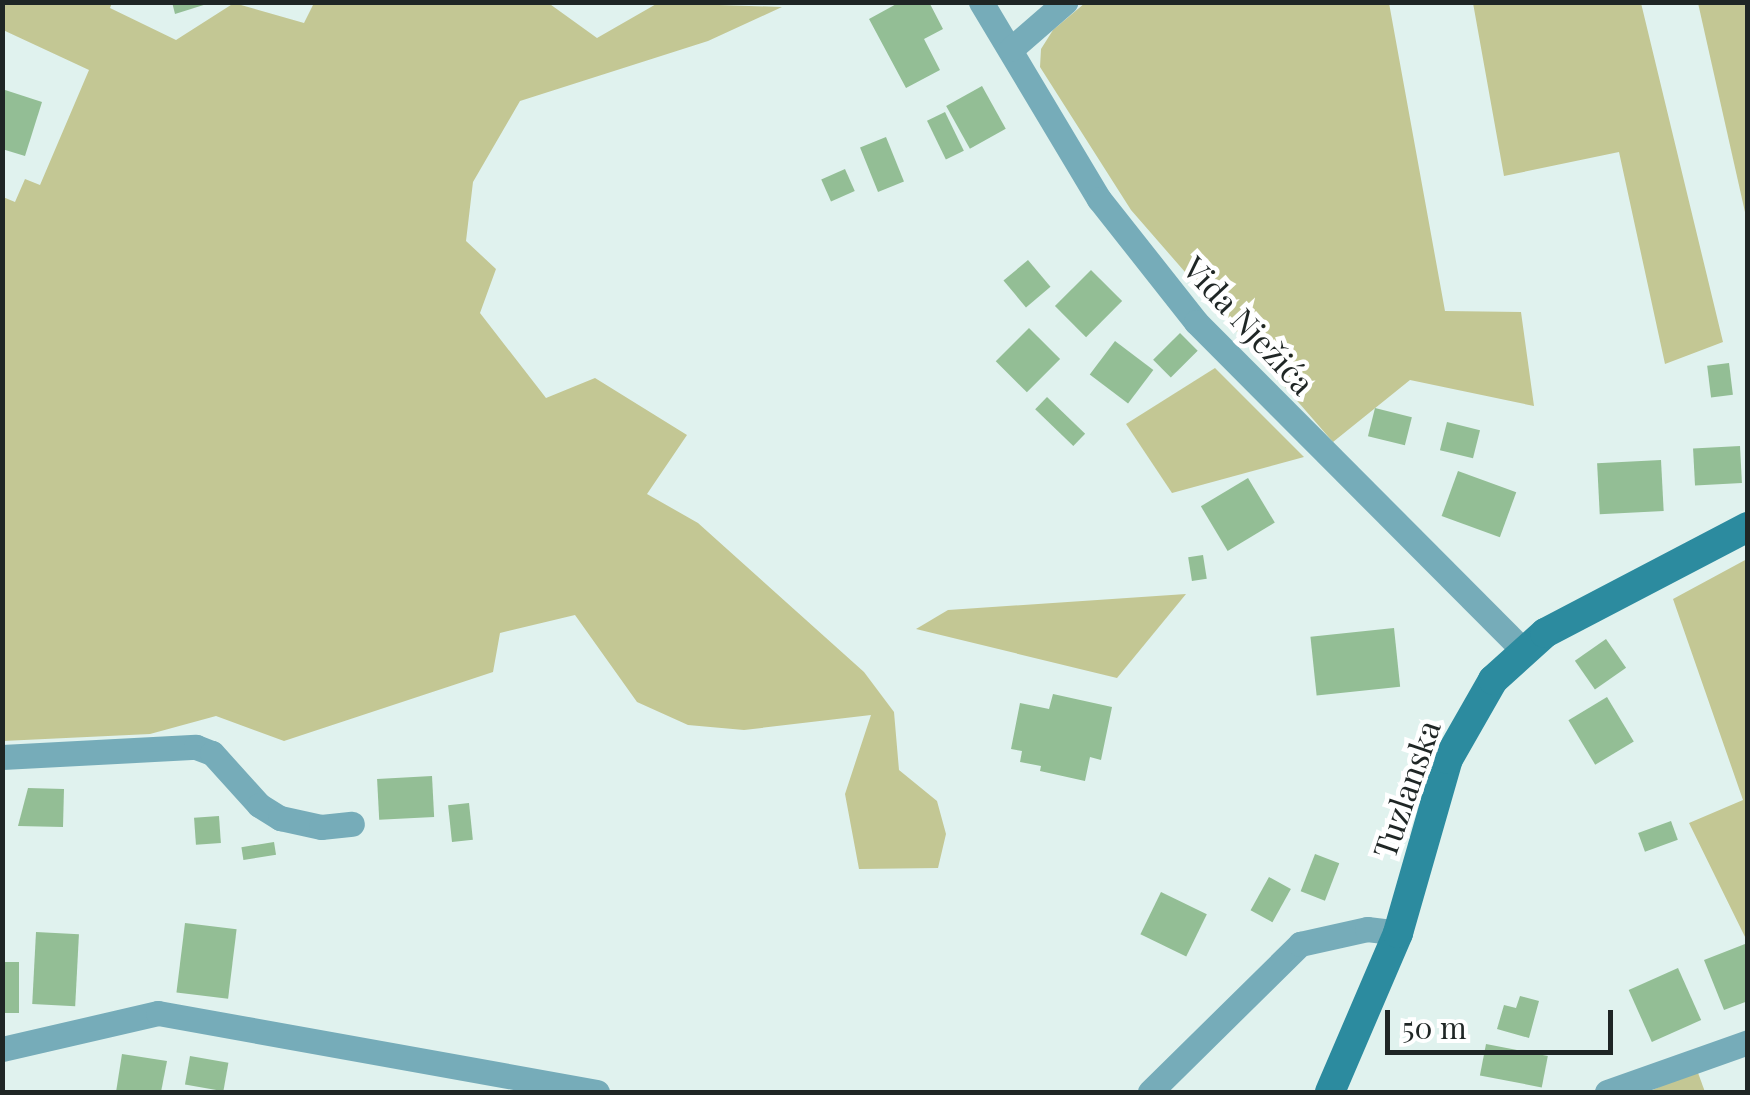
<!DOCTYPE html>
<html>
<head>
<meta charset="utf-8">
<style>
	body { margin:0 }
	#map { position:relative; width:1750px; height:1095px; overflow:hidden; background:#e0f2ee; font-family:"Playfair Display",serif }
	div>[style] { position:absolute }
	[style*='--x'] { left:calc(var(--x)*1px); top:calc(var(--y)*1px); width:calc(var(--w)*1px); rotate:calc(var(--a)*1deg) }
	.green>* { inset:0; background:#c3c794 }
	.building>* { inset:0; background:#93be95; transform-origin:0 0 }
	.street>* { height:25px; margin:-12.5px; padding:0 12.5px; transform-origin:12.5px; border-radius:12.5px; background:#76acb9 }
	.secondary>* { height:30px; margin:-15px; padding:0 15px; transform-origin:15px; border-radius:15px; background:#2c8b9f }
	span { translate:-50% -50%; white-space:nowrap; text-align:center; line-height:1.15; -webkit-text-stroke:9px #fff; paint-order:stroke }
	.street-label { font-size:32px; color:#1f2625 }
	.frame { position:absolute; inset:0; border:5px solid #1f2625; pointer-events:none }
	.scale { position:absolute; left:1385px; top:1010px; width:228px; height:45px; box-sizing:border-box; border:5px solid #1f2625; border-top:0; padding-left:12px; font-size:30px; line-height:35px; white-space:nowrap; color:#1f2625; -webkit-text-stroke:8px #fff; paint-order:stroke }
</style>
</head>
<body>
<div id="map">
	<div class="green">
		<div style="clip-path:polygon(547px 2px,597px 38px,658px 3px,782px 7px,708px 41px,520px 101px,473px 182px,466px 241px,496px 269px,480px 313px,546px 398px,595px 378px,687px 435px,647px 494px,698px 523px,864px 672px,894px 712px,899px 770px,937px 801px,946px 834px,938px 868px,859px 869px,845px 794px,871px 715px,744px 730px,688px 725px,637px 702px,575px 615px,500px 633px,493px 672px,284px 741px,216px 716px,150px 734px,3px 741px,3px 197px,15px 202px,25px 179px,40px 185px,89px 70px,3px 30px,3px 3px,112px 3px,110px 8px,176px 40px,234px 3px,304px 23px,314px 3px)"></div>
		<div style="clip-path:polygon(1085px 3px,1389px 3px,1445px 311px,1521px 312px,1534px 406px,1410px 380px,1333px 442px,1131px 210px,1040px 67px,1041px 49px,1053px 30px)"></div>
		<div style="clip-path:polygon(1473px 3px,1641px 3px,1723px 342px,1665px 364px,1619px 152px,1504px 176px)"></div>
		<div style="clip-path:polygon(1698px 3px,1747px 3px,1747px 221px)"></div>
		<div style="clip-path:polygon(1215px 368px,1304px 457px,1172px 493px,1126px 424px)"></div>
		<div style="clip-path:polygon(1747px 559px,1747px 941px,1689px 823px,1743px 800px,1673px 599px)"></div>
		<div style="clip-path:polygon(1186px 594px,1117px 678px,916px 629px,948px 610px)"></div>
		<div style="clip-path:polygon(1697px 1070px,1705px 1092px,1648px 1092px)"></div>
	</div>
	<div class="building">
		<div style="clip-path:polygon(172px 2px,210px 2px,210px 3px,175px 14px)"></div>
		<div style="clip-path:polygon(900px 2px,929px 2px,943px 29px,924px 39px,940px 70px,906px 88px,869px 19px)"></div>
		<div style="left:982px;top:86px;width:49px;height:41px;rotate:61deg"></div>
		<div style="clip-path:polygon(2px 89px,42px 102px,25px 156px,2px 149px)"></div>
		<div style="left:945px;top:112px;width:43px;height:20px;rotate:64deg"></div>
		<div style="left:886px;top:137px;width:48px;height:28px;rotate:68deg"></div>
		<div style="left:845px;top:169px;width:24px;height:26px;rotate:66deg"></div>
		<div style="left:1028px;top:260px;width:35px;height:32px;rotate:50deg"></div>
		<div style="left:1091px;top:270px;width:44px;height:51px;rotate:45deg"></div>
		<div style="left:1029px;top:328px;width:44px;height:47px;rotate:45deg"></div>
		<div style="left:1180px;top:333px;width:25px;height:38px;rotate:45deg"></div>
		<div style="left:1115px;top:341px;width:48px;height:42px;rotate:37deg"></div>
		<div style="left:1729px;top:363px;width:32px;height:22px;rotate:83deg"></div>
		<div style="left:1047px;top:397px;width:53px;height:17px;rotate:44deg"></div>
		<div style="left:1375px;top:408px;width:38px;height:29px;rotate:14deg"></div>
		<div style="left:1447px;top:422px;width:34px;height:29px;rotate:14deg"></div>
		<div style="left:1740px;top:446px;width:37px;height:47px;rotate:87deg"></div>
		<div style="left:1661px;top:460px;width:51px;height:64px;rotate:87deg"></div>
		<div style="left:1458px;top:471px;width:62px;height:48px;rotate:20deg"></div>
		<div style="left:1248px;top:478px;width:52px;height:55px;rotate:59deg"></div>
		<div style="left:1203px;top:555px;width:24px;height:15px;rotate:81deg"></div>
		<div style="left:1394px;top:628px;width:59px;height:84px;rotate:84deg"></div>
		<div style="left:1606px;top:639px;width:35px;height:38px;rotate:55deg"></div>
		<div style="clip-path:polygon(1053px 694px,1112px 707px,1101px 760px,1090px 757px,1085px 781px,1040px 771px,1041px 766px,1020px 762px,1022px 751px,1011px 749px,1020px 703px,1049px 709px)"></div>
		<div style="left:1607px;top:697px;width:52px;height:45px;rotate:59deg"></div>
		<div style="left:432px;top:776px;width:41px;height:55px;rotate:87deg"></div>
		<div style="clip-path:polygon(28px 788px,64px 789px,63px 827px,18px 826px)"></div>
		<div style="left:469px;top:803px;width:37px;height:21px;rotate:84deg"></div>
		<div style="left:219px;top:816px;width:27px;height:25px;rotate:86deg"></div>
		<div style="left:1671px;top:821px;width:20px;height:35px;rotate:70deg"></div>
		<div style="left:274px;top:842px;width:13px;height:33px;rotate:81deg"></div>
		<div style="left:1315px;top:854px;width:26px;height:40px;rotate:21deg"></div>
		<div style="left:1269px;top:877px;width:25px;height:38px;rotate:29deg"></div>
		<div style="left:1161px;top:892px;width:51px;height:47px;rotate:26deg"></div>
		<div style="left:185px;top:923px;width:52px;height:70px;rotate:7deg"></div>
		<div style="left:36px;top:932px;width:43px;height:72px;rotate:3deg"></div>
		<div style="clip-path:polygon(1745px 944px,1748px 1001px,1724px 1010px,1704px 960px)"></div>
		<div style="left:2px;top:962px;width:17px;height:51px"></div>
		<div style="left:1678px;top:968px;width:57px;height:54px;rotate:66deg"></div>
		<div style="clip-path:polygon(1520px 996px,1539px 1001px,1529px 1038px,1497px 1029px,1504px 1005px,1516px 1008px)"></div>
		<div style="left:1486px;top:1044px;width:63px;height:32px;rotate:11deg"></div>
		<div style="clip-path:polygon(122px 1054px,167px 1061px,161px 1092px,116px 1092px)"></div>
		<div style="left:190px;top:1056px;width:39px;height:29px;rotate:10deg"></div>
	</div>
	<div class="street">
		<div style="--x:981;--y:2;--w:230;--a:59.1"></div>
		<div style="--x:1099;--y:199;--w:157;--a:51.7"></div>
		<div style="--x:1196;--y:322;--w:462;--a:45.1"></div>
		<div style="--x:1011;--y:49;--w:72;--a:-41"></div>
		<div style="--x:2;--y:757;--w:194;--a:-3"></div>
		<div style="--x:196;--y:747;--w:17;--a:21"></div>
		<div style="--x:212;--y:753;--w:70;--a:47.9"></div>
		<div style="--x:259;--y:805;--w:25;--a:32"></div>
		<div style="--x:280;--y:818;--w:42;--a:12.4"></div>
		<div style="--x:321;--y:827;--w:31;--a:-6"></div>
		<div style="--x:2;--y:1049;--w:160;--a:-13"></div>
		<div style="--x:158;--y:1013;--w:446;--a:10.2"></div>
		<div style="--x:1150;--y:1092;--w:211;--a:-44.6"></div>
		<div style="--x:1300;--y:944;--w:69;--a:-12.6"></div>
		<div style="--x:1367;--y:929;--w:31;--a:7"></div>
		<div style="--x:1607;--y:1092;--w:150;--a:-19.5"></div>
	</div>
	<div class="secondary">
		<div style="--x:1330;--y:1092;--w:173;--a:-66.8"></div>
		<div style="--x:1398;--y:933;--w:181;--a:-74"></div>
		<div style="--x:1448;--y:759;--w:91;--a:-60.3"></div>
		<div style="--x:1493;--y:680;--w:70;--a:-42.1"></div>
		<div style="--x:1545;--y:633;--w:229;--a:-27.6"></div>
	</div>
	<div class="street-label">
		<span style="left:1249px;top:325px;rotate:47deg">Vida Nježića</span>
		<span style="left:1406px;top:789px;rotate:-71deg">Tuzlanska</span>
	</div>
	<div class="frame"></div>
	<div class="scale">50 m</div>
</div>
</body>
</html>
